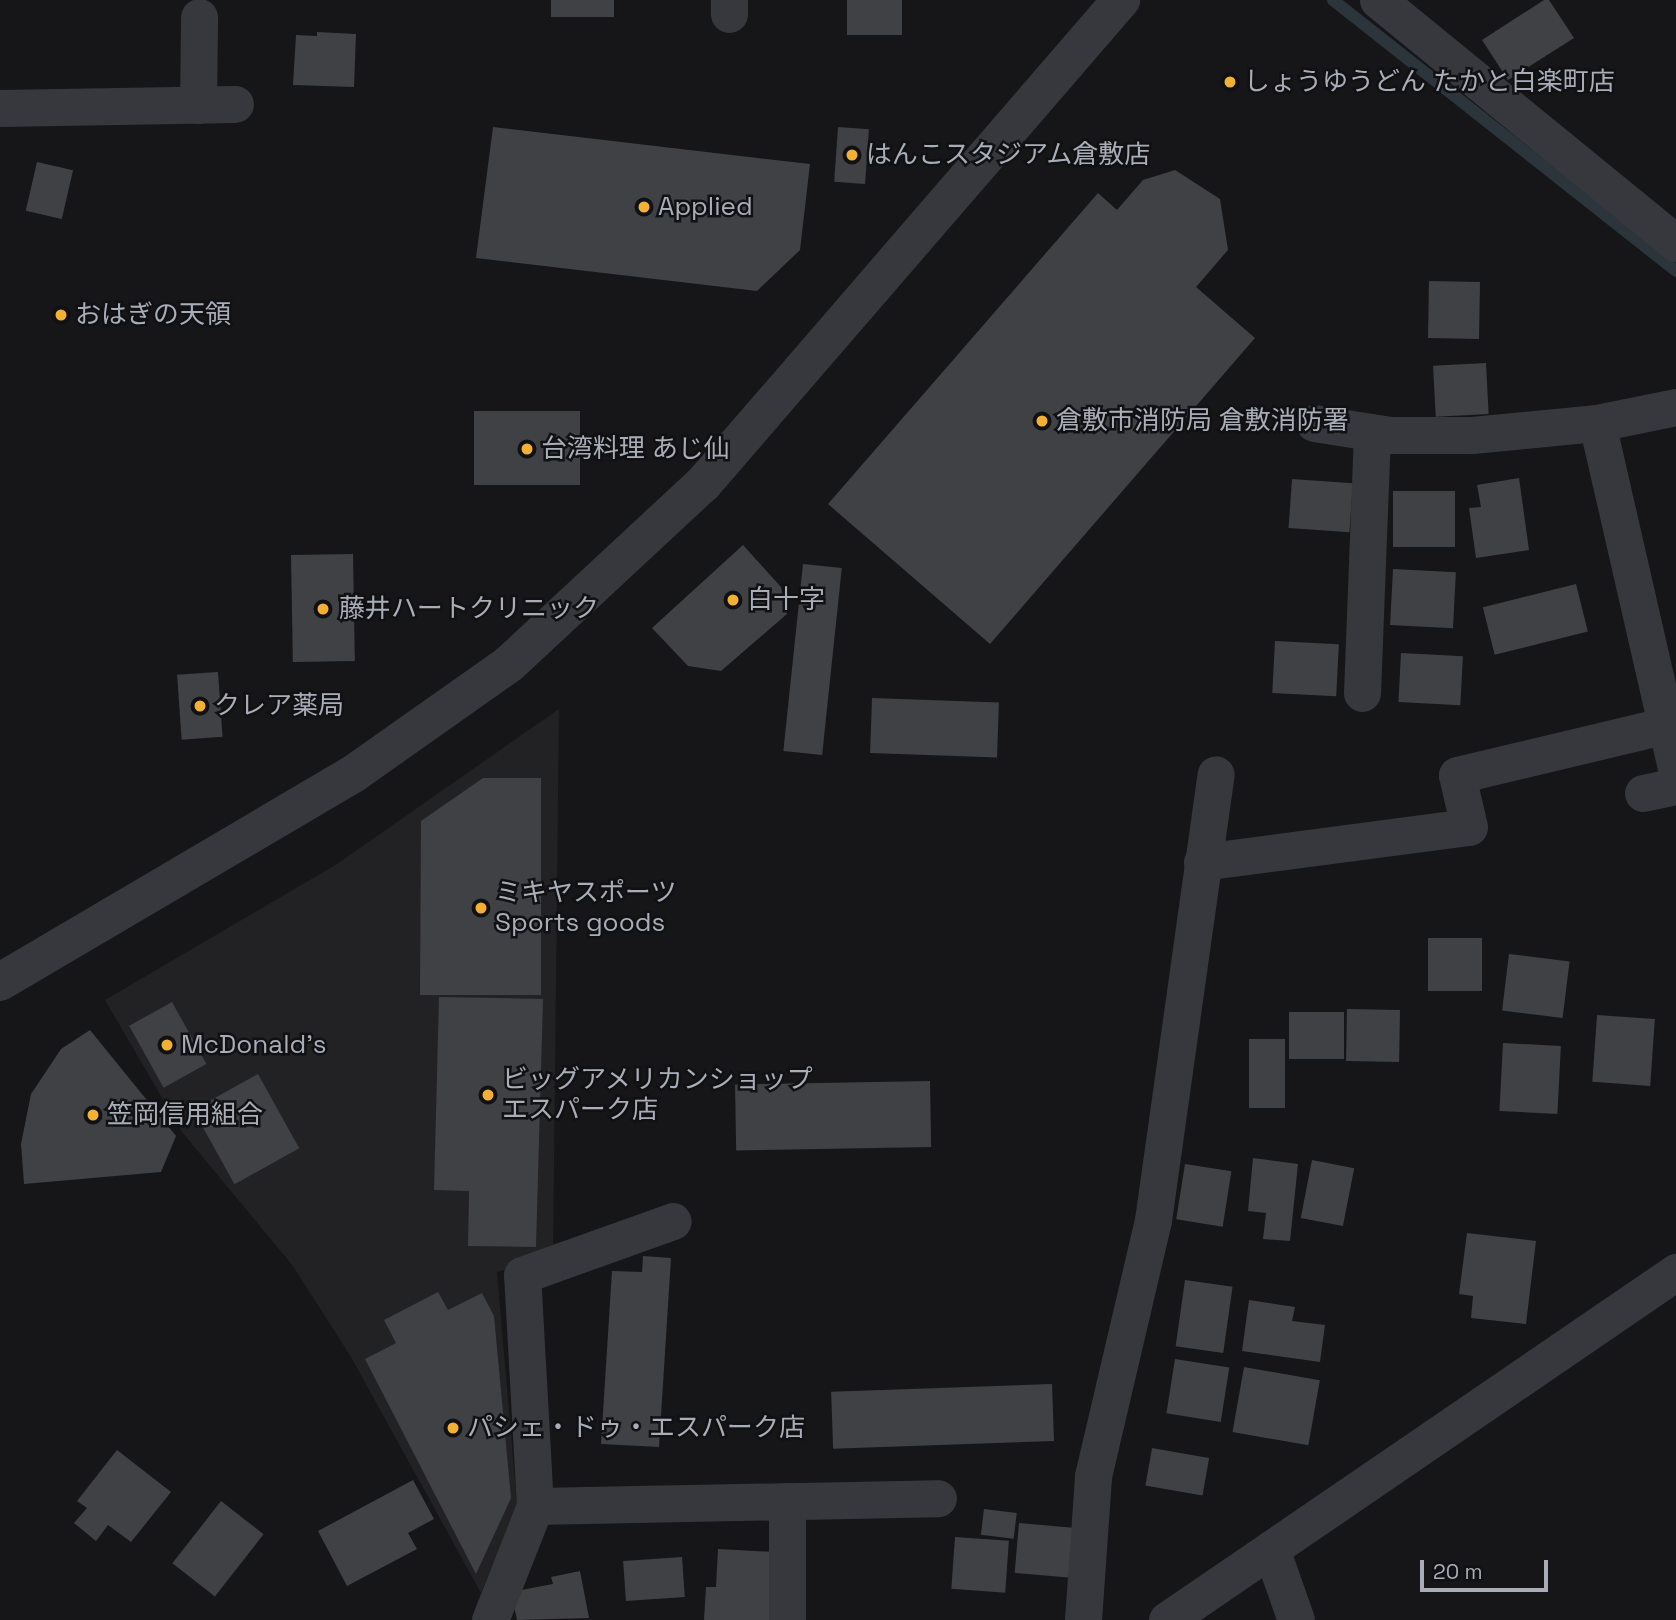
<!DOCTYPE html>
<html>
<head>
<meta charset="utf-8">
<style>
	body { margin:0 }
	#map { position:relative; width:1676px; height:1620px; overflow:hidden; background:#161618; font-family:"Space Grotesk","Noto Sans JP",sans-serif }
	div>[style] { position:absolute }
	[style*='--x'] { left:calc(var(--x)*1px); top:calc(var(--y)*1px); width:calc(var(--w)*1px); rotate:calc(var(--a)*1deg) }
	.built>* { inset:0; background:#222225 }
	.stream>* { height:12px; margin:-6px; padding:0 6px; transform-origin:6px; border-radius:6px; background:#2c353c }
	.building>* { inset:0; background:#404145; transform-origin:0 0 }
	.minor>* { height:37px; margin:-18.5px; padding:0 18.5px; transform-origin:18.5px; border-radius:18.5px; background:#37383d }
	.tertiary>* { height:38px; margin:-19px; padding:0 19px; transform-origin:19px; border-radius:19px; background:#37383d }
	.dots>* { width:19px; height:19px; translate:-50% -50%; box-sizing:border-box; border:4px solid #111113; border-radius:50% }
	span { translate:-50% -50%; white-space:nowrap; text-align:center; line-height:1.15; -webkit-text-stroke:5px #111113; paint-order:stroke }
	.poi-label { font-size:26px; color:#a8adb8 }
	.left { translate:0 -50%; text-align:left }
	.scale { position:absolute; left:1420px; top:1560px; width:128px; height:32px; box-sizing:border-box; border:4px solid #a8adb8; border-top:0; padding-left:9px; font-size:21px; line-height:24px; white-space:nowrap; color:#a8adb8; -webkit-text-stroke:5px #111113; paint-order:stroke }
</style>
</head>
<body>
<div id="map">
	<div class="built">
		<div style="clip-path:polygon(559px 709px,553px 1255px,497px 1272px,517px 1504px,481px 1593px,351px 1357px,293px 1266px,182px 1132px,105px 1000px,337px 864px)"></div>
	</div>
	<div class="stream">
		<div style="--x:1333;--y:0;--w:437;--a:38.3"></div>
	</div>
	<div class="building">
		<div style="left:551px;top:0;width:63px;height:17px"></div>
		<div style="left:847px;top:0;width:55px;height:35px"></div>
		<div style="clip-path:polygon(1544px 0,1549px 0,1574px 38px,1508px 80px,1482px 40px)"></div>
		<div style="clip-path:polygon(317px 32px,356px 34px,354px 87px,293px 85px,296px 35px,317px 36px)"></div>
		<div style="clip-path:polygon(493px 127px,810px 164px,800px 250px,757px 291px,476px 258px)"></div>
		<div style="left:838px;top:127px;width:31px;height:55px;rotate:4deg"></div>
		<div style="left:37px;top:162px;width:37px;height:50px;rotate:13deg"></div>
		<div style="clip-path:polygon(1175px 170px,1220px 199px,1228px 250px,1196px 287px,1255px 338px,990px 644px,828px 504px,1098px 193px,1117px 210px,1143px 180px)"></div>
		<div style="left:1429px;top:281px;width:51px;height:57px;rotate:1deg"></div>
		<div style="left:1486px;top:363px;width:51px;height:53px;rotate:87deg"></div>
		<div style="left:580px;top:411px;width:74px;height:106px;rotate:90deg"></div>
		<div style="clip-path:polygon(1519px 478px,1529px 550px,1476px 558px,1469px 508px,1481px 507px,1477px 485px)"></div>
		<div style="left:1292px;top:479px;width:61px;height:49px;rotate:4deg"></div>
		<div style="left:1393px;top:491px;width:62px;height:56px"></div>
		<div style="clip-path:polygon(743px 545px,781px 587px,787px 614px,721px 671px,688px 666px,652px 628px)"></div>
		<div style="left:353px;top:554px;width:107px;height:62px;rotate:89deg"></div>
		<div style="left:803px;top:564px;width:39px;height:188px;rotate:6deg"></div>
		<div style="left:1393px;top:569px;width:63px;height:56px;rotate:3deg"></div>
		<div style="left:1576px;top:584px;width:49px;height:96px;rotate:76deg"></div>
		<div style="left:1275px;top:641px;width:64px;height:52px;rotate:3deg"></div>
		<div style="left:1401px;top:653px;width:62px;height:49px;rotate:3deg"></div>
		<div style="left:218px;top:672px;width:65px;height:41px;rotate:86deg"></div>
		<div style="left:872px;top:698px;width:127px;height:55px;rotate:2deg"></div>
		<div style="clip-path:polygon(483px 778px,541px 778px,541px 995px,420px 995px,421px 821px)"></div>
		<div style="left:1482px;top:938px;width:53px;height:54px;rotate:90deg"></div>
		<div style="left:1509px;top:954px;width:61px;height:57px;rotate:7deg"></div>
		<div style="clip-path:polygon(439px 997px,543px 999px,536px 1247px,468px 1246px,469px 1191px,434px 1190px)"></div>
		<div style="left:172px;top:1002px;width:71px;height:49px;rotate:61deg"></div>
		<div style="left:1347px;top:1009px;width:53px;height:52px;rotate:1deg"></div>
		<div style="left:1344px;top:1012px;width:47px;height:55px;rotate:90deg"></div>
		<div style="left:1597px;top:1015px;width:58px;height:67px;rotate:4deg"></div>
		<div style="clip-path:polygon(90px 1030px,176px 1136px,161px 1172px,24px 1184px,21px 1144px,31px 1094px,61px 1049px)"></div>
		<div style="left:1249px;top:1039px;width:36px;height:69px"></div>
		<div style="left:1503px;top:1043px;width:58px;height:68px;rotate:3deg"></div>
		<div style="left:258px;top:1074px;width:85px;height:74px;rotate:61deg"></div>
		<div style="left:930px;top:1081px;width:66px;height:195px;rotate:89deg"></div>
		<div style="clip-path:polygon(1253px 1158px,1298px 1164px,1290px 1241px,1263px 1239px,1266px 1213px,1248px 1211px)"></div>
		<div style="left:1312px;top:1160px;width:43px;height:59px;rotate:11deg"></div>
		<div style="left:1185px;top:1164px;width:47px;height:56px;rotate:9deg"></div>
		<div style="clip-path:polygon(1467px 1233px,1536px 1241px,1526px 1324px,1471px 1318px,1473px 1296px,1459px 1294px)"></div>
		<div style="clip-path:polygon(643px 1256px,671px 1258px,659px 1447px,601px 1444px,612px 1271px,642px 1272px)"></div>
		<div style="left:1185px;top:1280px;width:48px;height:67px;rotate:8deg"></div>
		<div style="clip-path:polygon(438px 1292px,448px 1310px,482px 1293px,494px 1316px,511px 1498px,476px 1574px,365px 1359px,396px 1343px,384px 1320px)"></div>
		<div style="clip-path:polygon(1249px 1300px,1295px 1307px,1292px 1321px,1325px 1325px,1320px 1362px,1242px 1351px)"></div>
		<div style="left:1175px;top:1359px;width:55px;height:55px;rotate:9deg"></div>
		<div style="left:1244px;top:1367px;width:77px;height:66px;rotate:10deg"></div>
		<div style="left:1052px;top:1384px;width:57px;height:221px;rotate:88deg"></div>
		<div style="left:1152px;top:1448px;width:58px;height:38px;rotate:10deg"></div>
		<div style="clip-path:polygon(117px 1450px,171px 1492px,131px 1542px,108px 1525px,96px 1541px,74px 1523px,87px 1508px,77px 1501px)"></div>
		<div style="clip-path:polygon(413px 1480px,434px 1519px,408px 1533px,417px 1549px,347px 1586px,318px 1531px)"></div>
		<div style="left:221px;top:1501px;width:54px;height:79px;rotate:38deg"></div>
		<div style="left:984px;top:1509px;width:33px;height:26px;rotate:7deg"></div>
		<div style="left:1019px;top:1523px;width:54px;height:50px;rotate:5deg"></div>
		<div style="left:955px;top:1537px;width:54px;height:52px;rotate:4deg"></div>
		<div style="clip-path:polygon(718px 1549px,775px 1552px,772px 1620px,704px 1620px,706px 1587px,716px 1587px)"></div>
		<div style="left:682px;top:1557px;width:40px;height:59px;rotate:86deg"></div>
		<div style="clip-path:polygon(580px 1571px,589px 1618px,517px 1620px,511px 1592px,553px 1584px,551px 1577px)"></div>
	</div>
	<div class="minor">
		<div style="--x:729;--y:0;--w:14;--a:90"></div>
		<div style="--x:1378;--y:0;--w:385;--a:39.2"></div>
		<div style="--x:198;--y:105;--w:88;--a:-89.3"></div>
		<div style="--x:0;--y:108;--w:235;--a:-1"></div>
		<div style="--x:1314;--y:423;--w:77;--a:9"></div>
		<div style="--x:1390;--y:435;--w:82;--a:0"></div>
		<div style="--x:1472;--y:435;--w:126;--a:-5.5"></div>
		<div style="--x:1597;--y:423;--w:81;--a:-11.4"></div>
		<div style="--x:1597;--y:423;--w:353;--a:77.1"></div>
		<div style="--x:1362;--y:693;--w:261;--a:-87.8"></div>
		<div style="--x:1643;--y:793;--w:34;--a:-12"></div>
		<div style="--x:1202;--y:862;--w:269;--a:-7.5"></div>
		<div style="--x:1469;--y:827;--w:53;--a:-103"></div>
		<div style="--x:1457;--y:775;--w:216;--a:-13.4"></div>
		<div style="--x:787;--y:1501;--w:119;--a:90"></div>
		<div style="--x:535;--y:1506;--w:403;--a:-1.1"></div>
		<div style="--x:1271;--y:1549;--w:75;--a:70.6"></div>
		<div style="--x:490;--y:1620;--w:123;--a:-68.5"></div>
		<div style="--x:535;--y:1506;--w:231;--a:-93.2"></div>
		<div style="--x:522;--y:1275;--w:160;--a:-19.7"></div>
		<div style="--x:1083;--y:1620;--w:144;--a:-86"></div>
		<div style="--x:1093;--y:1476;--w:263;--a:-76.8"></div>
		<div style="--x:1153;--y:1220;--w:450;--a:-82"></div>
		<div style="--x:1167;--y:1620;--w:617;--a:-34.36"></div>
	</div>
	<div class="tertiary">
		<div style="--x:0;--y:982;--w:413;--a:-30.5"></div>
		<div style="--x:356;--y:772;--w:187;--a:-35.2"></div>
		<div style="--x:509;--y:664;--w:265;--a:-42.9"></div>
		<div style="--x:703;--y:484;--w:640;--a:-49.18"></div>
	</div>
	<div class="dots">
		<div style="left:1230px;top:82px;background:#f2b134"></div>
		<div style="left:852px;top:155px;background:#f2b134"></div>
		<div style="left:644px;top:207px;background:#f2b134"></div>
		<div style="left:61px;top:315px;background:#f2b134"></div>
		<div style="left:1042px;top:421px;background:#f2b134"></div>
		<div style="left:527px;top:449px;background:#f2b134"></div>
		<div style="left:733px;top:600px;background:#f2b134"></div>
		<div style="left:323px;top:609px;background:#f2b134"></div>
		<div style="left:200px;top:706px;background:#f2b134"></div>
		<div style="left:481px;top:908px;background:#f2b134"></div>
		<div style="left:167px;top:1045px;background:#f2b134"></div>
		<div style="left:488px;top:1095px;background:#f2b134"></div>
		<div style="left:93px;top:1115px;background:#f2b134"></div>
		<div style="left:453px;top:1428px;background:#f2b134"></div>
	</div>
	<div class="poi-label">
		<span class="left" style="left:1244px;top:82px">しょうゆうどん たかと白楽町店</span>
		<span class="left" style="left:866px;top:155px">はんこスタジアム倉敷店</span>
		<span class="left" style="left:658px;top:207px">Applied</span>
		<span class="left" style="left:75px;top:315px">おはぎの天領</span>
		<span class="left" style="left:1056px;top:421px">倉敷市消防局 倉敷消防署</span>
		<span class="left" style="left:541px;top:449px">台湾料理 あじ仙</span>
		<span class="left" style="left:747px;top:600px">白十字</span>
		<span class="left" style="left:339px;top:609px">藤井ハートクリニック</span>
		<span class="left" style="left:214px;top:706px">クレア薬局</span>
		<span class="left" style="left:495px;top:908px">ミキヤスポーツ<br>Sports goods</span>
		<span class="left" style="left:181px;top:1045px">McDonald's</span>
		<span class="left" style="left:502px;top:1095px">ビッグアメリカンショップ<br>エスパーク店</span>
		<span class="left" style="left:107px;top:1115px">笠岡信用組合</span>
		<span class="left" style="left:467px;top:1428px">パシェ・ドゥ・エスパーク店</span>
	</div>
	<div class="scale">20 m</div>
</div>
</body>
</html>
